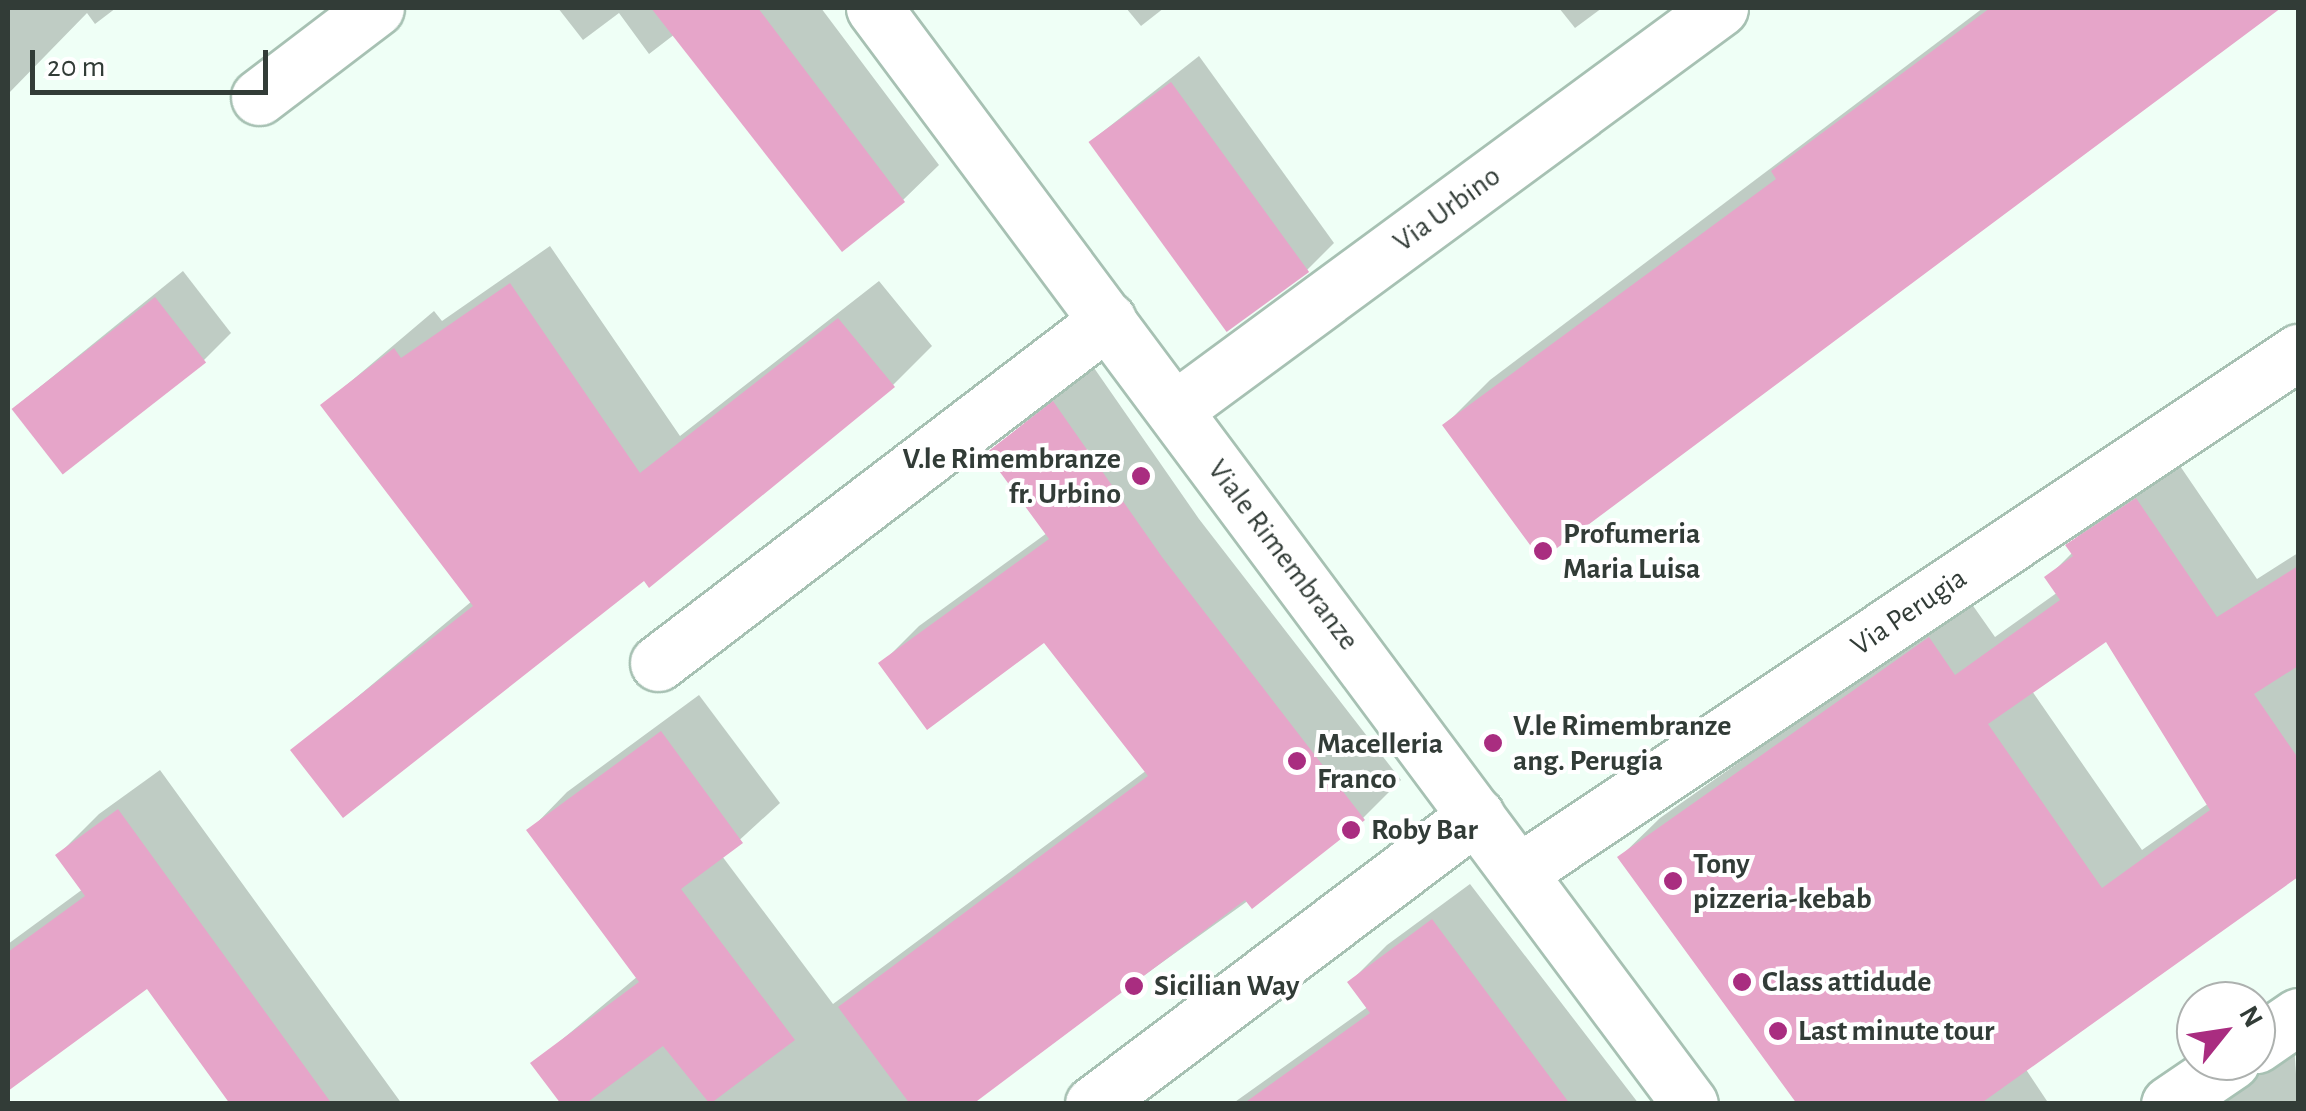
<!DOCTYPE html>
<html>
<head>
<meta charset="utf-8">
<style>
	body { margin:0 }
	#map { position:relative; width:2306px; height:1111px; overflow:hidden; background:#effff6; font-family:"Alegreya Sans",sans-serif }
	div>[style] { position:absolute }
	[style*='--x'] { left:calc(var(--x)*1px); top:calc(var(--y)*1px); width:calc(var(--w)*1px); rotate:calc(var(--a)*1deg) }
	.shadow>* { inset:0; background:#0003 }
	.building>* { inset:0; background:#e6a5c9; transform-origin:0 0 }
	.roads { filter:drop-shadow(2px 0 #a7c1b3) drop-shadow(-2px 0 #a7c1b3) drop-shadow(0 2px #a7c1b3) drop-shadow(0 -2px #a7c1b3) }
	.minor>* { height:55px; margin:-27.5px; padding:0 27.5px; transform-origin:27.5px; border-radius:27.5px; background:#fff }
	.dots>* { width:28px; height:28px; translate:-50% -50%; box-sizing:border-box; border:5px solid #fff; border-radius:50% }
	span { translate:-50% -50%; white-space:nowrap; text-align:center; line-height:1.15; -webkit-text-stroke:8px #fff; paint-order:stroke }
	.street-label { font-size:30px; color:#323c37 }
	.poi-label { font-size:30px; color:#323c37; font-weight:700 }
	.right { translate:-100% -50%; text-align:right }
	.left { translate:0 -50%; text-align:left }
	.frame { position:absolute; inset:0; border:10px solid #323c37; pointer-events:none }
	.north { position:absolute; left:2176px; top:981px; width:100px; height:100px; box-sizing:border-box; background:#fff; border:2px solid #adb1af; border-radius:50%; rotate:60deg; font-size:28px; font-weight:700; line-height:40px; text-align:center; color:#323c37 }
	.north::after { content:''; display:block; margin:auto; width:35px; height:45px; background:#a92d80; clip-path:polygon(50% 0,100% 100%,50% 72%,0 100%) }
	.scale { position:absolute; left:30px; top:50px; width:238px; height:45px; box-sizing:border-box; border:5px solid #323c37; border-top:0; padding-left:12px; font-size:30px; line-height:35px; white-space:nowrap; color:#323c37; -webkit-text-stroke:8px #fff; paint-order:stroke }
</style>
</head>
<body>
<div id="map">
	<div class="shadow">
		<div style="clip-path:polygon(8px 8px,116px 8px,95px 24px,87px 13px,8px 94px)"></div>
		<div style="clip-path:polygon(558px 8px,821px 8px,939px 165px,903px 200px,675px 34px,649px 54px,619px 13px,583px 40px)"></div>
		<div style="clip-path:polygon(1126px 8px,1164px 8px,1141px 26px)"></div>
		<div style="clip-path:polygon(1559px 8px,1602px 8px,1575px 28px)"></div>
		<div style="clip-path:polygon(1983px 8px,2277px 8px,1542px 557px,1445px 425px,1490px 380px)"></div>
		<div style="clip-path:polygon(1199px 56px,1334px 243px,1307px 270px,1091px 141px)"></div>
		<div style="clip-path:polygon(550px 246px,680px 436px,879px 281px,932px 346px,893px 385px,644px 577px,294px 750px,472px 601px,323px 405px,434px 311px,442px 321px)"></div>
		<div style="clip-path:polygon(183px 271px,231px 333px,204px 360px,14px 408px)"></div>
		<div style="clip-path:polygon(1092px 365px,1199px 519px,1401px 780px,1363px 818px,965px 1104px,564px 1104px,534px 1063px,638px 976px,530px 830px,567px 792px,699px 695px,780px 803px,722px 856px,833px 1004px,1147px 770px,1045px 639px,881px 664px,919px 626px,1047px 533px,989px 453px)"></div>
		<div style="clip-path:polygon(evenodd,2176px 460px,2257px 579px,2298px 553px,2298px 874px,2025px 1068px,2049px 1104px,1802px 1104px,1620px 857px,1660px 818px,1969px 600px,1995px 637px,2058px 592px,2048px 577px,2073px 552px,2069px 545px,2108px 506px,2176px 460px,2107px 639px,2209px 803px,2142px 850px,2032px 691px,2107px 639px)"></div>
		<div style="clip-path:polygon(160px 770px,402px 1104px,234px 1104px,148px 986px,8px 1088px,8px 944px,83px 889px,58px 855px,99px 814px)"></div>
		<div style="clip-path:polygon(1470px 884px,1639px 1104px,1232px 1104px,1369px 1006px,1350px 982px,1387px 945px)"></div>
		<div style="clip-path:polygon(2294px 1044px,2298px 1104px,2197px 1104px)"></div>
	</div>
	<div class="building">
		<div style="clip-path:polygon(651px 8px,758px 8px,905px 202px,842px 252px)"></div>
		<div style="clip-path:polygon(1990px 8px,2281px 8px,1541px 560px,1442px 425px,1776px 179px,1771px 171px)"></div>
		<div style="left:1171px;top:82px;width:235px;height:102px;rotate:54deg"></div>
		<div style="clip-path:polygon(510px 283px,640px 473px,838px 318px,895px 387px,649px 588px,644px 581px,343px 818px,290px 750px,473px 606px,320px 405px,394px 348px,401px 358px)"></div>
		<div style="left:155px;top:297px;width:83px;height:182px;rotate:52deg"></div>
		<div style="clip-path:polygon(1053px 401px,1162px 557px,1365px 820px,1252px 909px,1245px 900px,973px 1104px,910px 1104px,838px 1007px,1148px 776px,1044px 643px,927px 730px,878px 663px,1049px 539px,986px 453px)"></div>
		<div style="clip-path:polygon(evenodd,2136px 498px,2217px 617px,2298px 566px,2298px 666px,2254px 694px,2298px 758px,2298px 877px,1980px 1104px,1797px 1104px,1617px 857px,1929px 637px,1955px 675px,2060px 600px,2044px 577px,2073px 556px,2065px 545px,2136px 498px,2106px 642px,2210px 810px,2102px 888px,1988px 724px,2106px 642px)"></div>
		<div style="clip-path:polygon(661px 731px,743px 843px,681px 889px,795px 1040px,710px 1104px,663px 1046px,585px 1104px,561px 1104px,530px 1063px,639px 982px,526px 830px)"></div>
		<div style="clip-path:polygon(118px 809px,332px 1104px,230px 1104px,147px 989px,8px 1091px,8px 952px,85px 896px,55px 855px)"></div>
		<div style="clip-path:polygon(1432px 919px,1570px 1104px,1243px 1104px,1370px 1013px,1347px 982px)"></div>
	</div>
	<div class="roads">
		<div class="minor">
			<div style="--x:874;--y:8;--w:1366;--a:53.33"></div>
			<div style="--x:259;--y:97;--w:147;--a:-37.3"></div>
			<div style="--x:1174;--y:410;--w:678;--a:-36.36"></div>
			<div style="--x:658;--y:663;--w:566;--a:-37.32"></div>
			<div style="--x:1519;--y:872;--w:937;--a:-33.72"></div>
			<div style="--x:2256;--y:1045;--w:51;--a:-34.6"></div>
			<div style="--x:1093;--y:1104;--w:480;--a:-37"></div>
			<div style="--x:2169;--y:1104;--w:76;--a:-34.3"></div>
		</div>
	</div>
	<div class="dots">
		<div style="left:1141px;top:476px;background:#a92d80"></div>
		<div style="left:1543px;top:551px;background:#a92d80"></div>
		<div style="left:1493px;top:743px;background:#a92d80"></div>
		<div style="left:1297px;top:761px;background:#a92d80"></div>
		<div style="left:1351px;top:830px;background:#a92d80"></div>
		<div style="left:1673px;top:881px;background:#a92d80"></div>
		<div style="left:1742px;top:982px;background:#a92d80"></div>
		<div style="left:1134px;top:986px;background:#a92d80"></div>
		<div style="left:1778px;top:1031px;background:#a92d80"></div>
	</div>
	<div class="street-label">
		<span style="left:1447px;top:209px;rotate:-36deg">Via Urbino</span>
		<span style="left:1283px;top:555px;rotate:53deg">Viale Rimembranze</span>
		<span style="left:1909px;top:612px;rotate:-34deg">Via Perugia</span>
	</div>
	<div class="poi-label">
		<span class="right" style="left:1121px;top:476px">V.le Rimembranze<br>fr. Urbino</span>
		<span class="left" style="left:1563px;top:551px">Profumeria<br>Maria Luisa</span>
		<span class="left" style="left:1513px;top:743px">V.le Rimembranze<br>ang. Perugia</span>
		<span class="left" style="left:1317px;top:761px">Macelleria<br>Franco</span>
		<span class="left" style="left:1371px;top:830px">Roby Bar</span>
		<span class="left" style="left:1693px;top:881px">Tony<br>pizzeria-kebab</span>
		<span class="left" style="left:1762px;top:982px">Class attidude</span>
		<span class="left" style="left:1154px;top:986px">Sicilian Way</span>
		<span class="left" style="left:1798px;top:1031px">Last minute tour</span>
	</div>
	<div class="frame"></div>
	<div class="north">N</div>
	<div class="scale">20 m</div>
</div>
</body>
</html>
